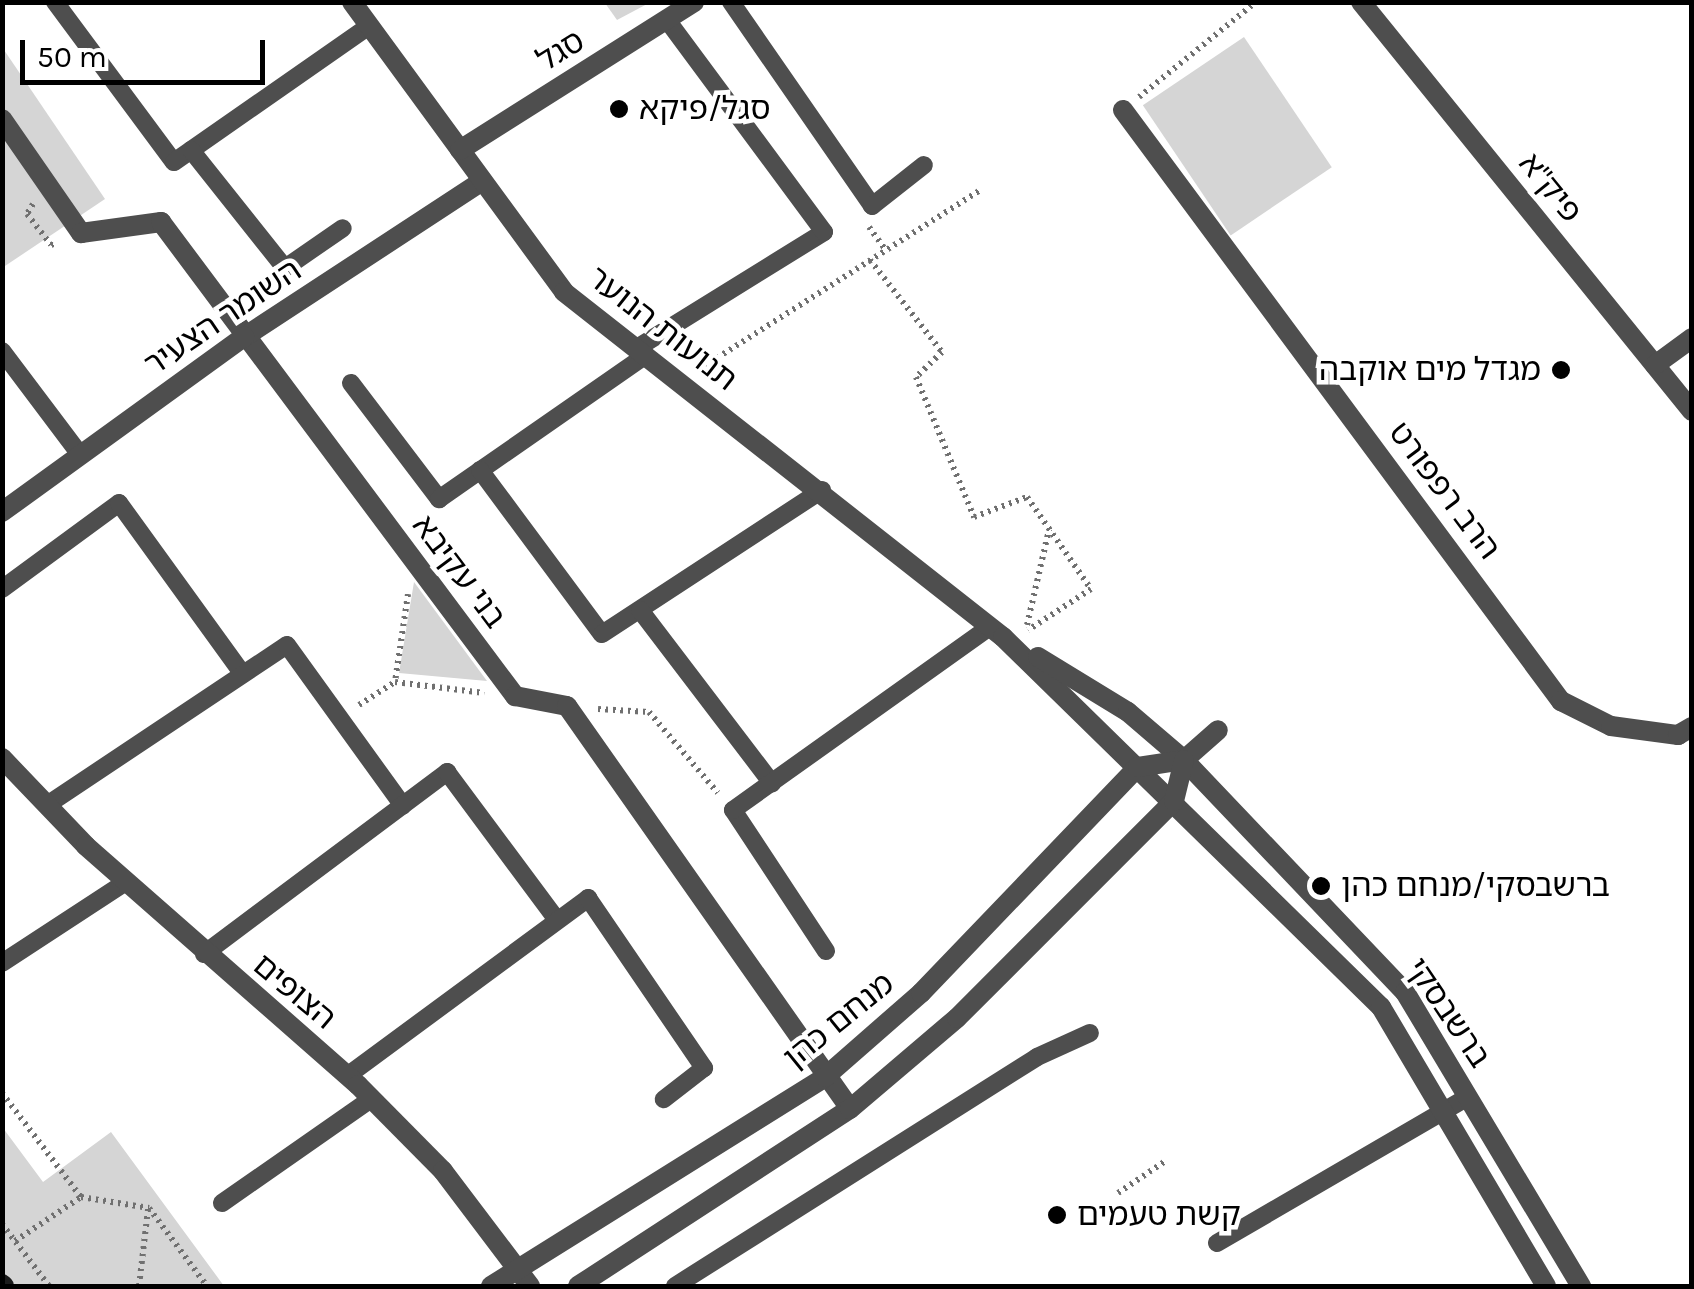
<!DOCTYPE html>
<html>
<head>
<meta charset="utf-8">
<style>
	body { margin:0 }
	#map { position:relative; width:1694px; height:1289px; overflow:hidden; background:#fff; font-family:Karla,"Noto Sans Hebrew",sans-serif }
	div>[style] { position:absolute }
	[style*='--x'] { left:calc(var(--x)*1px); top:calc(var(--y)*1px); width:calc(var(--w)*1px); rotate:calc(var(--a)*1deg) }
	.green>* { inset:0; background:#d5d5d5; transform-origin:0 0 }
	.path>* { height:6px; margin-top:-3px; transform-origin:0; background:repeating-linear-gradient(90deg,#707070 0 2.5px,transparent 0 7.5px) }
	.service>* { height:18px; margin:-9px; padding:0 9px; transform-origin:9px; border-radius:9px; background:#4e4e4e }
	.pedestrian>* { height:20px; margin:-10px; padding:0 10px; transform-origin:10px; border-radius:10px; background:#4e4e4e }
	.minor>* { height:20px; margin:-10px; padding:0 10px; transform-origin:10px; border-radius:10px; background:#4e4e4e }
	.secondary>* { height:20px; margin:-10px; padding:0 10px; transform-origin:10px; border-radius:10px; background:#1b1b1b }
	.dots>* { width:28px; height:28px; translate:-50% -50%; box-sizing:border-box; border:5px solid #fff; border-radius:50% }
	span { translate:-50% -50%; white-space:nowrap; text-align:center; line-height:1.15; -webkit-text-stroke:9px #fff; paint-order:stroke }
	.street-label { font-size:32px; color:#000 }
	.poi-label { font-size:32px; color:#000 }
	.left { translate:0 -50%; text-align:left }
	.right { translate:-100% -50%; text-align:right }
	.frame { position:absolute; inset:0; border:5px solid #000; pointer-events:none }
	.scale { position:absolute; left:20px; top:40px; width:245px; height:45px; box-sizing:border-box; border:5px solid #000; border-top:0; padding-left:12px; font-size:30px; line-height:35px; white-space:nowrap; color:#000; -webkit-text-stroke:8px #fff; paint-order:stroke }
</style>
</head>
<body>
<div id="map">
	<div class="green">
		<div style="clip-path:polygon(605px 3px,649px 3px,617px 20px)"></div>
		<div style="left:1244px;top:37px;width:157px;height:122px;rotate:56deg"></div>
		<div style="clip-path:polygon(2px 47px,105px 199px,5px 266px,2px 262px)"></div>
		<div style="clip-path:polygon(414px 582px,487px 681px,399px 673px)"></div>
		<div style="clip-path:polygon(3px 1128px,43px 1182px,111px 1132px,224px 1286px,4px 1286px)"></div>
	</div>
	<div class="path">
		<div style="--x:1139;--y:97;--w:151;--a:-39.1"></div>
		<div style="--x:33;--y:204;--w:12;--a:121"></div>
		<div style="--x:27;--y:214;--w:39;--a:52"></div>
		<div style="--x:51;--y:245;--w:5;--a:-22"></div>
		<div style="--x:869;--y:227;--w:29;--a:54"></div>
		<div style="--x:870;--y:260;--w:117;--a:52"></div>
		<div style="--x:942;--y:352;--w:36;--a:136"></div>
		<div style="--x:916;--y:377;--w:152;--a:67.5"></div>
		<div style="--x:974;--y:517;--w:57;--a:-20.7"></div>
		<div style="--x:1027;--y:497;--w:112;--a:55.2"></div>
		<div style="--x:1091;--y:589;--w:75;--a:146.9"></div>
		<div style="--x:698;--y:370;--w:333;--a:-32.5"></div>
		<div style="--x:408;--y:594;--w:89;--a:98.4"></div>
		<div style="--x:395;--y:682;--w:90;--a:7"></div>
		<div style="--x:1027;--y:625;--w:98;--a:-77"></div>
		<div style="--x:359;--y:705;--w:43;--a:-32.6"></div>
		<div style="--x:598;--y:709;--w:51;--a:3.4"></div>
		<div style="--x:649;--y:712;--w:106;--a:49.6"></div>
		<div style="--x:2;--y:1093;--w:131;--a:52.8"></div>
		<div style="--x:1118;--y:1193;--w:59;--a:-34"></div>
		<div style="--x:2;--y:1224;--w:78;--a:52.8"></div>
		<div style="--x:15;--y:1241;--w:79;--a:-33.7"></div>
		<div style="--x:81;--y:1197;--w:69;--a:9.2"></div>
		<div style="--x:149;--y:1208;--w:97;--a:53.4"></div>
		<div style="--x:139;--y:1286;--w:78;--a:-83.3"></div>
	</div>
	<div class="service">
		<div style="--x:55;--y:2;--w:199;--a:53.4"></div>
		<div style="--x:174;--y:162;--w:238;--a:-34.9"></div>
		<div style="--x:731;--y:2;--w:248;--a:55.3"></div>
		<div style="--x:872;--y:206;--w:66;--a:-38.3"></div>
		<div style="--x:191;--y:150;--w:151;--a:51.5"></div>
		<div style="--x:285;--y:268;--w:70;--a:-34.6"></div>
		<div style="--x:637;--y:348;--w:220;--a:-31.8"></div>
		<div style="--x:824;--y:232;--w:264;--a:-126.5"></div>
		<div style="--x:2;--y:351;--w:128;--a:53"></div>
		<div style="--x:351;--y:383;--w:146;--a:52.8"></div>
		<div style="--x:439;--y:499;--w:252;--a:-34.8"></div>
		<div style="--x:480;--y:470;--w:204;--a:53.4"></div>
		<div style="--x:602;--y:634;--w:263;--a:-33.2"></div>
		<div style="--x:2;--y:589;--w:145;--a:-36.3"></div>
		<div style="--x:119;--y:503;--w:211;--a:54.1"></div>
		<div style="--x:640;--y:610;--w:218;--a:52.7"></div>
		<div style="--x:47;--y:805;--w:288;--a:-33.7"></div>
		<div style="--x:287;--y:645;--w:198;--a:54.2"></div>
		<div style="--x:826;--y:951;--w:169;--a:-123.4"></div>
		<div style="--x:733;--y:810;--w:315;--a:-35.5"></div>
		<div style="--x:204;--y:954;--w:304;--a:-36.8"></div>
		<div style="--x:447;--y:772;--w:184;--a:53.4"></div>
		<div style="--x:2;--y:963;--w:148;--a:-33.2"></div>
		<div style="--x:347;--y:1076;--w:300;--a:-36.4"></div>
		<div style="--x:588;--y:898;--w:206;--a:55.7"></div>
		<div style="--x:704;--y:1068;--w:51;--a:142.2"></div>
		<div style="--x:222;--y:1203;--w:182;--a:-34.9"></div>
		<div style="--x:1217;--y:1243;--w:290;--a:-30.2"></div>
		<div style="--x:675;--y:1286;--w:428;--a:-32.3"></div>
		<div style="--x:1037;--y:1057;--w:58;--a:-24.4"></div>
	</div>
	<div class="pedestrian">
		<div style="--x:2;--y:119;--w:139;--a:55.3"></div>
		<div style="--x:81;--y:233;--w:81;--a:-7.8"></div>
		<div style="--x:161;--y:222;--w:592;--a:53.25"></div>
		<div style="--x:515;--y:696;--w:53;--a:10.9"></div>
		<div style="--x:567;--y:706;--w:492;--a:54.9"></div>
		<div style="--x:244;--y:337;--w:285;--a:-33.2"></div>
	</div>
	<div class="minor">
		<div style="--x:352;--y:2;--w:359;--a:53.8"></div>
		<div style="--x:564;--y:292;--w:558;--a:38.16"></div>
		<div style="--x:1003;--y:637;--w:529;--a:44.39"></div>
		<div style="--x:1381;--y:1007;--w:324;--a:59.4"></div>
		<div style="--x:1361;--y:2;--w:526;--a:51.02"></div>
		<div style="--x:1123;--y:110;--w:736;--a:53.46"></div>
		<div style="--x:1561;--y:701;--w:56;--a:26.6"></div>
		<div style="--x:1611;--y:726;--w:68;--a:7.7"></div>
		<div style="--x:1678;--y:735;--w:16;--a:-30"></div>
		<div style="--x:460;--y:150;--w:277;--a:-32.3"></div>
		<div style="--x:1655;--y:365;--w:46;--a:-36.1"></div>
		<div style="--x:2;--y:512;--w:299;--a:-35.9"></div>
		<div style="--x:1038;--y:657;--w:105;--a:31.4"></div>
		<div style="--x:1128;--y:712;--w:74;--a:40.6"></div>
		<div style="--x:1184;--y:760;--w:320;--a:46.4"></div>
		<div style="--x:1405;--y:992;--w:343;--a:59.1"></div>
		<div style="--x:2;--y:758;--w:122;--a:46.3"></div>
		<div style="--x:86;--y:846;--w:362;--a:41.3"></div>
		<div style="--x:358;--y:1085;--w:121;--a:45.3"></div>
		<div style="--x:443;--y:1171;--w:144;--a:52.9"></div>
		<div style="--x:491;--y:1286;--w:394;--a:-32"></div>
		<div style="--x:825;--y:1077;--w:128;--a:-41.2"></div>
		<div style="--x:921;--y:993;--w:313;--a:-46.2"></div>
		<div style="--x:1138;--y:767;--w:47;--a:-8.7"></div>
		<div style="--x:1184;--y:760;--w:45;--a:-41.4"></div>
		<div style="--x:578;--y:1286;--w:325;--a:-33.1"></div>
		<div style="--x:850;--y:1109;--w:140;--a:-40.4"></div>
		<div style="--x:957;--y:1018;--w:307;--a:-45"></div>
		<div style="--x:1174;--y:801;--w:42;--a:-76.3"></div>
	</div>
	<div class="secondary">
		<div style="--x:2;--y:1284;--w:3;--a:45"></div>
	</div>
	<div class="dots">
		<div style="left:619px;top:109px;background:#000"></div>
		<div style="left:1561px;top:370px;background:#000"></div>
		<div style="left:1321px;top:886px;background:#000"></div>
		<div style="left:1057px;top:1215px;background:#000"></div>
	</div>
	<div class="street-label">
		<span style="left:561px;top:51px;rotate:-32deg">סגל</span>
		<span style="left:1550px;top:188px;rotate:51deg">פיק"א</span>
		<span style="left:223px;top:318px;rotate:-34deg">השומר הצעיר</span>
		<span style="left:662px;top:329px;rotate:38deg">תנועות הנוער</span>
		<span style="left:1444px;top:491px;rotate:53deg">הרב רפפורט</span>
		<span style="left:459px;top:572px;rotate:53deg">בני עקיבא</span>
		<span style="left:294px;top:992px;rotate:40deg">הצופים</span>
		<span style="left:1448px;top:1013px;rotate:56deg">ברשבסקי</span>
		<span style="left:839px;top:1021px;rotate:-39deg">מנחם כהן</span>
	</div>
	<div class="poi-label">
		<span class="left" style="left:639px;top:109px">סגל/פיקא</span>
		<span class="right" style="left:1541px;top:370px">מגדל מים אוקבה</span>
		<span class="left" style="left:1341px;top:886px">ברשבסקי/מנחם כהן</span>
		<span class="left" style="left:1077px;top:1215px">קשת טעמים</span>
	</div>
	<div class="frame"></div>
	<div class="scale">50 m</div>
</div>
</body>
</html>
